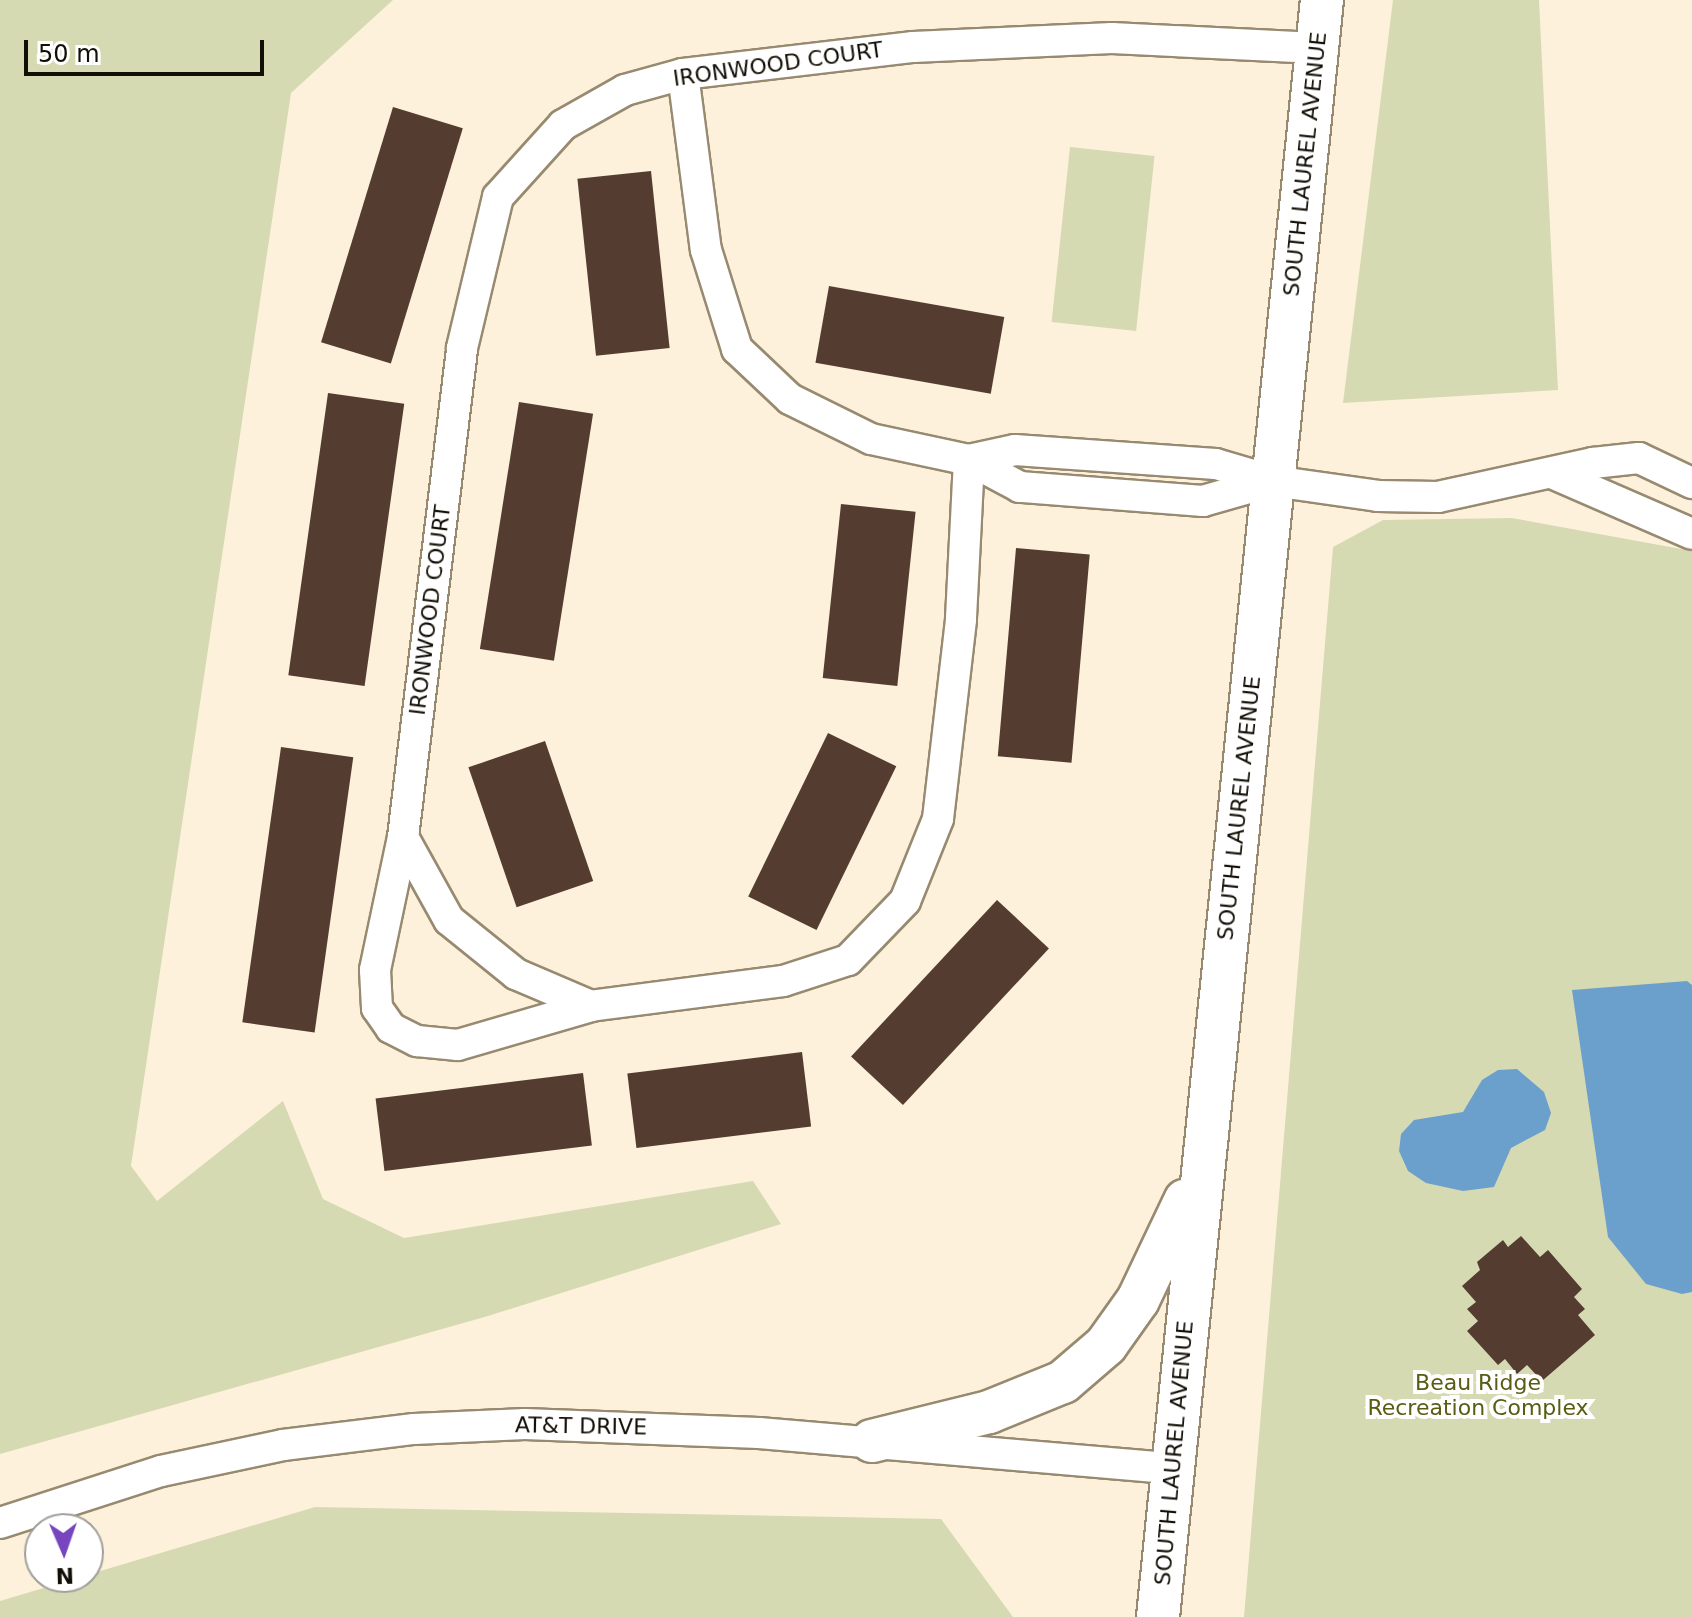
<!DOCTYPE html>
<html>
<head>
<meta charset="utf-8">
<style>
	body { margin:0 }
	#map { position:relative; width:1692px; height:1617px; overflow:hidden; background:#fdf1db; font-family:"DejaVu Sans",sans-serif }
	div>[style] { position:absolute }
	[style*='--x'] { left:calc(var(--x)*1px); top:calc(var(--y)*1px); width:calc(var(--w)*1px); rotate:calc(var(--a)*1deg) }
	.green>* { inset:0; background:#d6dab3; transform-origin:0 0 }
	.water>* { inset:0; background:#6ca0cc }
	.building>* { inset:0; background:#543d30; transform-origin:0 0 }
	.roads { filter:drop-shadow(2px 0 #978a70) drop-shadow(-2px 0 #978a70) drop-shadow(0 2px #978a70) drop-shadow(0 -2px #978a70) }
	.minor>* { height:30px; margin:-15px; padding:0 15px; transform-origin:15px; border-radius:15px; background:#fff }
	.secondary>* { height:42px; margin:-21px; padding:0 21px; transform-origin:21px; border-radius:21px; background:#fff }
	span { translate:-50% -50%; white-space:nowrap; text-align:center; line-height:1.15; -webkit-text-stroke:8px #fff; paint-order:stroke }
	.street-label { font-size:22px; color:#130f06 }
	.park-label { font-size:22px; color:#595c11 }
	.north { position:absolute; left:24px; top:1513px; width:80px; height:80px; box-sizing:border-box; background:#fff; border:2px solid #a19f9b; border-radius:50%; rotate:178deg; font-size:22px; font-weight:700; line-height:32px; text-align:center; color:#130f06 }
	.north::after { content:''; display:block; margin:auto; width:28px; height:36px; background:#7745bd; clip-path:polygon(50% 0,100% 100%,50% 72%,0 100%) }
	.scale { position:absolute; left:24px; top:40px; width:240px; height:36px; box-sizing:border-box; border:4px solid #130f06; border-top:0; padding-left:10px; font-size:24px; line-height:28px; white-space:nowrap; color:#130f06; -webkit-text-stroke:6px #fff; paint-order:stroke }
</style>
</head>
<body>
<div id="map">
	<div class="green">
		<div style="clip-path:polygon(0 0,393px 0,291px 93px,131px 1166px,157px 1201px,283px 1101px,323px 1199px,404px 1238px,753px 1181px,781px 1224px,488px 1316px,0 1454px)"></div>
		<div style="clip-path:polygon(1393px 0,1539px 0,1558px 390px,1343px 403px)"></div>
		<div style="left:1070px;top:147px;width:85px;height:176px;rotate:6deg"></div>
		<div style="clip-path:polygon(1512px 518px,1692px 551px,1692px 1617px,1244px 1617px,1333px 547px,1383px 520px)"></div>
		<div style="clip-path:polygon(315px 1507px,941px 1519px,1013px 1617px,0 1617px,0 1601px)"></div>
	</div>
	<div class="water">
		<div style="clip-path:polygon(1687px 981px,1692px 985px,1692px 1292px,1682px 1294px,1646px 1284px,1608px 1237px,1572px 990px)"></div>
		<div style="clip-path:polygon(1517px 1069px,1544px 1092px,1551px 1113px,1545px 1130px,1511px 1148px,1494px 1187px,1463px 1191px,1426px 1183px,1408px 1171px,1399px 1151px,1401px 1134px,1414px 1120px,1463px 1112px,1482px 1080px,1498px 1070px)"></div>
	</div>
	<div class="building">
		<div style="left:393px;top:107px;width:73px;height:246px;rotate:17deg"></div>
		<div style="left:651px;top:171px;width:178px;height:74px;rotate:84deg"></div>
		<div style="left:829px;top:286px;width:178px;height:78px;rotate:10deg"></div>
		<div style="left:328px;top:393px;width:77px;height:285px;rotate:8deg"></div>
		<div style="left:519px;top:402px;width:75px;height:250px;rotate:9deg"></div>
		<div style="left:841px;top:504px;width:75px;height:175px;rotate:6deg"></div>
		<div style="left:1016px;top:548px;width:74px;height:209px;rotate:5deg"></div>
		<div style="left:828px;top:733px;width:76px;height:182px;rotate:26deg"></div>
		<div style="left:545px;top:741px;width:148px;height:81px;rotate:71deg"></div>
		<div style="left:281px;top:747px;width:73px;height:278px;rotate:8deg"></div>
		<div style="left:997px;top:900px;width:71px;height:214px;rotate:43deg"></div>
		<div style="left:802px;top:1052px;width:75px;height:176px;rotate:83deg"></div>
		<div style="left:583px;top:1073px;width:73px;height:209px;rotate:83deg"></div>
		<div style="clip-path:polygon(1521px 1236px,1540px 1257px,1548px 1250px,1582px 1289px,1574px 1297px,1585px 1309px,1578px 1315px,1595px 1335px,1542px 1381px,1527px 1365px,1517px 1374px,1505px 1359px,1498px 1365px,1467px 1331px,1478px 1321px,1467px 1309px,1476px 1302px,1462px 1286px,1480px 1270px,1477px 1262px,1503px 1240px,1508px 1247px)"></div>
	</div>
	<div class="roads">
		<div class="minor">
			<div style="--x:683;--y:74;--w:177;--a:82.6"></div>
			<div style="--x:706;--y:250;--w:104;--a:72.6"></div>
			<div style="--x:737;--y:349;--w:73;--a:43.3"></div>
			<div style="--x:790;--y:399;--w:90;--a:26.3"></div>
			<div style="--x:871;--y:439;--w:100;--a:12.1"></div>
			<div style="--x:969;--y:460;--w:160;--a:92.9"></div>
			<div style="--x:961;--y:620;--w:200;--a:96.6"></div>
			<div style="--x:938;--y:819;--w:88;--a:111.9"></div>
			<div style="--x:905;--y:901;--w:82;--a:134"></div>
			<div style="--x:848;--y:960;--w:68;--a:162.1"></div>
			<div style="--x:783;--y:981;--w:194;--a:172.6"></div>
			<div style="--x:591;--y:1006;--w:82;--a:-156.9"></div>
			<div style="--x:516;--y:974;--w:86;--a:-141.1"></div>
			<div style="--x:449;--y:920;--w:95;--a:-119"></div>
			<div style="--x:403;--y:837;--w:493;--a:-83.1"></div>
			<div style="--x:462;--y:348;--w:155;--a:-76.6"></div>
			<div style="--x:498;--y:197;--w:97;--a:-47.9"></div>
			<div style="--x:563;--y:125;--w:71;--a:-29.4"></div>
			<div style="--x:625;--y:90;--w:60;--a:-15.4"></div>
			<div style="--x:683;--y:74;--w:232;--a:-6.7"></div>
			<div style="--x:913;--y:47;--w:199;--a:-2.6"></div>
			<div style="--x:1112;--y:38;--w:205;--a:2.8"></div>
			<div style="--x:1554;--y:474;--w:150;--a:23.5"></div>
			<div style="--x:1273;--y:481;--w:73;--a:164.1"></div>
			<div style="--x:1203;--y:501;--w:184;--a:-175.6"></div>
			<div style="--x:1020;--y:487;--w:58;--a:-152.1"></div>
			<div style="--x:969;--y:460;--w:47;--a:-12.3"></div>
			<div style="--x:1015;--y:450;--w:201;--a:4"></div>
			<div style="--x:1216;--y:464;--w:59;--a:16.6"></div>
			<div style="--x:1273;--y:481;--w:106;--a:8.1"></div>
			<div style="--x:1378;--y:496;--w:60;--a:1"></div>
			<div style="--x:1438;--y:497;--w:159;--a:-12.4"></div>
			<div style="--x:1593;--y:463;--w:46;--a:-6.2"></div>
			<div style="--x:1639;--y:458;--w:59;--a:25.3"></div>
			<div style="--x:403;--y:837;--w:136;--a:101.9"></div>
			<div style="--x:375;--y:970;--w:38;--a:87"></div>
			<div style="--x:377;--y:1008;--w:24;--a:55"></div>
			<div style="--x:391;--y:1028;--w:29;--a:27"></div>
			<div style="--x:417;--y:1041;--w:41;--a:5.6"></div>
			<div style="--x:458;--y:1045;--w:139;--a:-16.3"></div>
			<div style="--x:0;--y:1523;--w:169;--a:-17.9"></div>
			<div style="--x:161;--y:1471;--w:125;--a:-12"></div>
			<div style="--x:283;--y:1445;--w:132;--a:-7"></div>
			<div style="--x:414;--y:1429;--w:111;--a:-2.6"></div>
			<div style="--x:525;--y:1424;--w:234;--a:2.2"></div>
			<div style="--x:759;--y:1433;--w:413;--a:4.9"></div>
		</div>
		<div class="secondary">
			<div style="--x:872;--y:1441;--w:121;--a:-13.9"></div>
			<div style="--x:989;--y:1412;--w:80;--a:-22.1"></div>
			<div style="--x:1063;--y:1382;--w:57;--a:-40.7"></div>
			<div style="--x:1106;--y:1345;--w:55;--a:-54.6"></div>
			<div style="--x:1138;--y:1300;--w:110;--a:-64.6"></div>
			<div style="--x:1158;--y:1617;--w:1625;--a:-84.21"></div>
		</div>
	</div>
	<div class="street-label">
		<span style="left:778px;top:64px;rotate:-8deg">IRONWOOD COURT</span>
		<span style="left:1305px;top:164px;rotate:-84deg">SOUTH LAUREL AVENUE</span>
		<span style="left:430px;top:610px;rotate:-83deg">IRONWOOD COURT</span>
		<span style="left:1239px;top:808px;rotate:-84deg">SOUTH LAUREL AVENUE</span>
		<span style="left:581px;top:1426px;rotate:1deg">AT&amp;T DRIVE</span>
		<span style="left:1174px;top:1453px;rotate:-85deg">SOUTH LAUREL AVENUE</span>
	</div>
	<div class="park-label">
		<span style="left:1478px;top:1395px">Beau Ridge<br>Recreation Complex</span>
	</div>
	<div class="north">N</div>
	<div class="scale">50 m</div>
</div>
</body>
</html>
